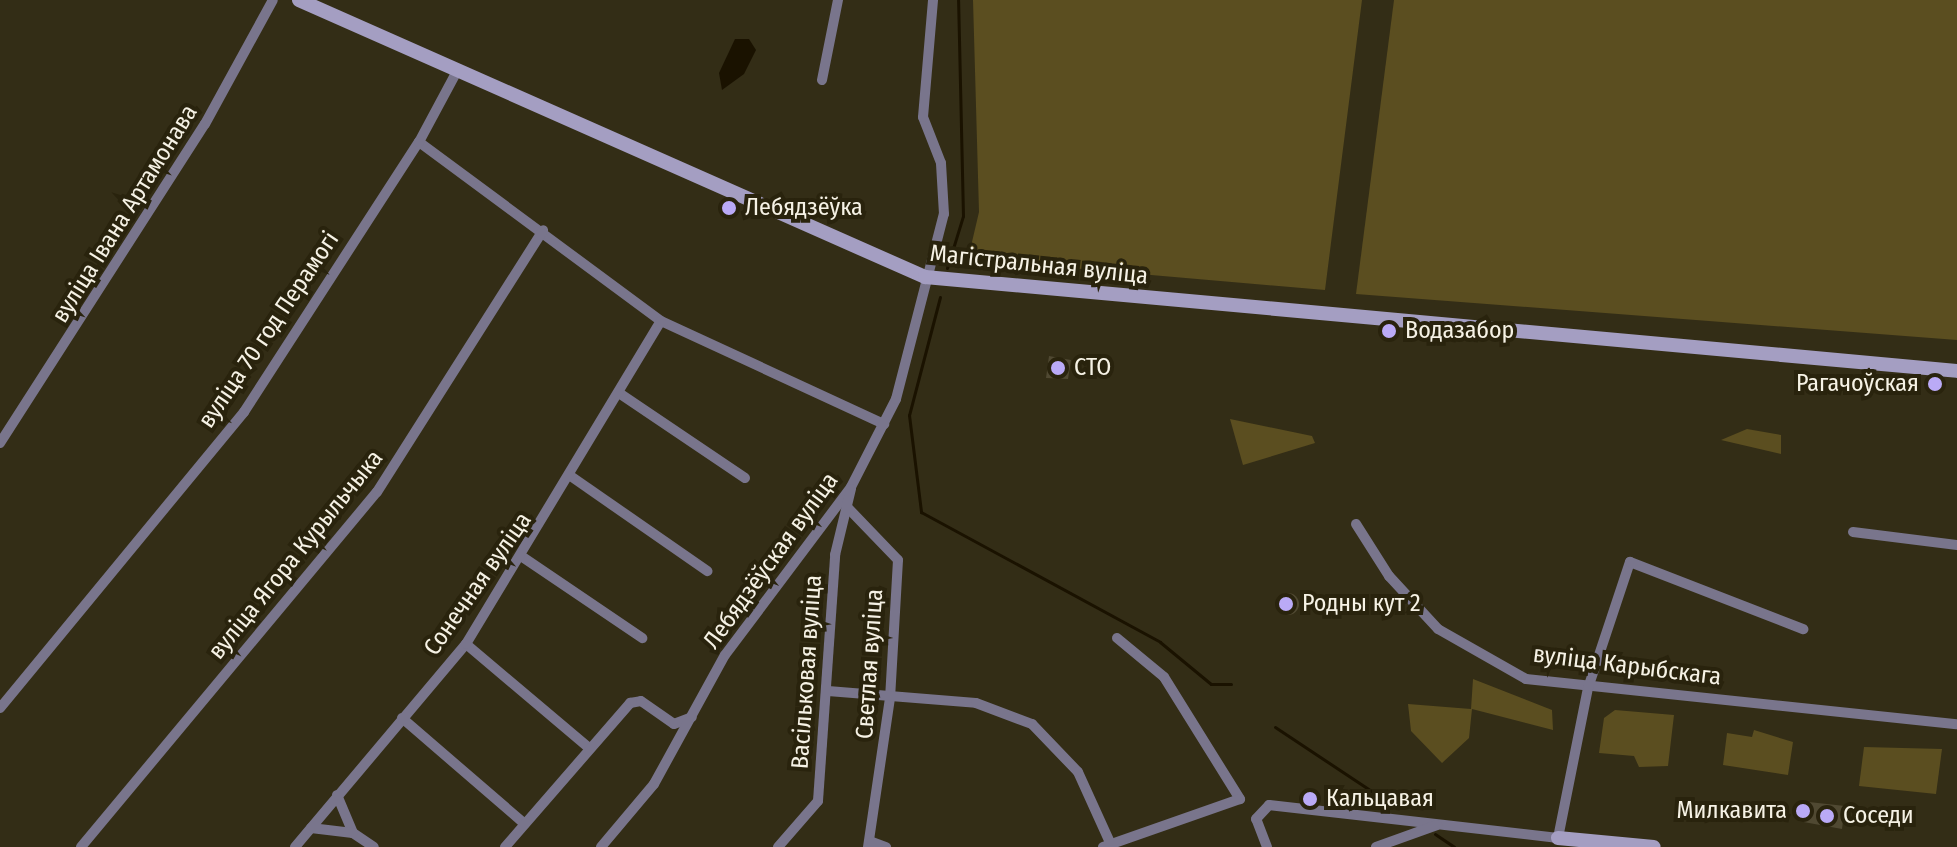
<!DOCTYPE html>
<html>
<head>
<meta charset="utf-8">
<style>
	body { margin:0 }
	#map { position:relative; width:1957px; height:847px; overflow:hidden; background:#332d16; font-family:"Fira Sans Condensed",sans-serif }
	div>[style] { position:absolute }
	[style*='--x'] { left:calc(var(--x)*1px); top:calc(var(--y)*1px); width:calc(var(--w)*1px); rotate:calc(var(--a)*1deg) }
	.green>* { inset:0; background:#5b4e20 }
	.water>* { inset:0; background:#1a1200 }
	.stream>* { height:3px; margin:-1.5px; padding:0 1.5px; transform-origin:1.5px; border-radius:1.5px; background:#1a1200 }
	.building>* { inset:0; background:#504932 }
	.round { border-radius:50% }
	.street>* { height:10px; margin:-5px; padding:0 5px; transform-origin:5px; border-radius:5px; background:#79758c }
	.secondary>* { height:14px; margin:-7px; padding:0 7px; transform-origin:7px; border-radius:7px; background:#a49ec2 }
	.dots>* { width:22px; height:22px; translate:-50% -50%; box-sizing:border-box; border:4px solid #29230d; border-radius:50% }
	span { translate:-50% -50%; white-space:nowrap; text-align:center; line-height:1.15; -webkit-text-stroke:8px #29230d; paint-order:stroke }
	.poi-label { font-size:24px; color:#f6f2e5 }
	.left { translate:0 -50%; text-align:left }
	.right { translate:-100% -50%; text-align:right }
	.street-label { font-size:24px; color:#f6f2e5 }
</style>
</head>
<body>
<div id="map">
	<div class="green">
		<div style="clip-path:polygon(973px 0,1362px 0,1325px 290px,968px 259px,979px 212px)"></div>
		<div style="clip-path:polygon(1394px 0,1957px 0,1957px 340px,1356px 294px)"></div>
		<div style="clip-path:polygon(1230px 419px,1312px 436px,1315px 443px,1243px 465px)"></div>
		<div style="clip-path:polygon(1747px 429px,1781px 435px,1781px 454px,1721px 440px)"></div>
		<div style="clip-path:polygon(1473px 679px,1552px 710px,1553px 730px,1472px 709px,1469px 738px,1442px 763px,1411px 731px,1408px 704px,1471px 709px)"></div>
		<div style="clip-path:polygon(1615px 710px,1674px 715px,1668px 766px,1639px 767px,1634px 756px,1599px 753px,1604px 718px)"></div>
		<div style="clip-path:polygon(1754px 730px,1793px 742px,1788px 775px,1723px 765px,1727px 733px,1752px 737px)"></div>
		<div style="clip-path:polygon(1864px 747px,1942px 749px,1936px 794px,1859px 786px)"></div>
	</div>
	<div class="water">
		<div style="clip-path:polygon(735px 39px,749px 39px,756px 50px,744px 74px,722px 90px,719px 73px)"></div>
	</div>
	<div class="stream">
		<div style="--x:947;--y:268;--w:54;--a:-72.9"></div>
		<div style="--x:963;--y:216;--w:216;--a:-91.3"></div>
		<div style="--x:940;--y:297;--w:122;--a:104.7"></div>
		<div style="--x:909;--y:415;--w:98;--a:82.9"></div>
		<div style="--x:921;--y:512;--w:272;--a:28.5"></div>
		<div style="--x:1160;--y:642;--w:66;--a:39.5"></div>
		<div style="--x:1211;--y:684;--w:20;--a:0"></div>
		<div style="--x:1275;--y:727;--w:118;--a:33.6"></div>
		<div style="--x:1435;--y:834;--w:23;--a:34"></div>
	</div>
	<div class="building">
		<div style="clip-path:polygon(1049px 356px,1071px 360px,1068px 379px,1046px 378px)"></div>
		<div class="round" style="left:1277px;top:593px;width:22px;height:22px"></div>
		<div style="clip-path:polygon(1800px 801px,1845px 806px,1842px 829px,1798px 821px)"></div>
	</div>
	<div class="street">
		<div style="--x:822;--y:80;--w:82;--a:-78.7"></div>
		<div style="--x:419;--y:142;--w:301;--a:36.5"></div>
		<div style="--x:661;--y:321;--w:246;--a:24.8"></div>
		<div style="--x:619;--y:393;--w:152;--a:34"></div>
		<div style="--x:0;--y:443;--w:379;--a:-57.3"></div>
		<div style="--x:205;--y:124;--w:141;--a:-61.3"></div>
		<div style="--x:572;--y:477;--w:165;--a:34.8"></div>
		<div style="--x:848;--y:508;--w:72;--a:46.1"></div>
		<div style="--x:898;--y:560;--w:138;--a:93.3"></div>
		<div style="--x:890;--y:698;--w:151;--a:98.4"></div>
		<div style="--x:1356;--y:524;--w:62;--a:57.6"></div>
		<div style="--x:1389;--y:576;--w:72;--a:47.2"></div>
		<div style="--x:1438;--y:629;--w:101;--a:29.6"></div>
		<div style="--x:1526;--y:679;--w:433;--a:6"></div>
		<div style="--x:1853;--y:532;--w:105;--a:7.1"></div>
		<div style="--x:524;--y:558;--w:143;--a:34.1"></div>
		<div style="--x:1117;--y:638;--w:61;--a:39.7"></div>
		<div style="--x:1164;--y:677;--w:144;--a:58.1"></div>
		<div style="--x:466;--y:644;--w:161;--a:40.2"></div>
		<div style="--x:828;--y:691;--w:148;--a:4.6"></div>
		<div style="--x:976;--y:703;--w:60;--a:20.6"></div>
		<div style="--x:1032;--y:724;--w:66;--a:46.2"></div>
		<div style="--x:1078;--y:772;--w:82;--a:65.6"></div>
		<div style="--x:0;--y:708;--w:384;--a:-50.5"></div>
		<div style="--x:244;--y:412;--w:322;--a:-57.1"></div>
		<div style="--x:419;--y:142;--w:81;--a:-61.8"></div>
		<div style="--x:402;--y:718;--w:162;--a:40.8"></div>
		<div style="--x:337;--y:795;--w:41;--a:67.2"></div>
		<div style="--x:353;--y:833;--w:25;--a:34"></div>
		<div style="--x:311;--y:828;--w:42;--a:6.8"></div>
		<div style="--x:872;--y:842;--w:15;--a:20"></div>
		<div style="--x:81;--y:847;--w:462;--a:-50.2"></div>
		<div style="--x:377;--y:492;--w:310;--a:-57.6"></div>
		<div style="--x:295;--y:847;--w:265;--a:-49.9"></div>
		<div style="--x:466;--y:644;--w:377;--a:-58.9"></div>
		<div style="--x:505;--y:847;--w:191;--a:-49"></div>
		<div style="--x:630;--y:703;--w:11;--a:-10"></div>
		<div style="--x:641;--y:701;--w:40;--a:34.9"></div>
		<div style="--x:674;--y:724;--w:19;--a:-21"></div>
		<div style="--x:601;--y:847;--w:82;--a:-49.9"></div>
		<div style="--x:654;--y:784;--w:147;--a:-61.2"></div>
		<div style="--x:725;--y:655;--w:210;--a:-53.1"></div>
		<div style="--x:851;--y:487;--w:99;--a:-62.9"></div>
		<div style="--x:896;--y:399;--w:191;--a:-75.5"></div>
		<div style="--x:944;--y:214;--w:51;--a:-93.4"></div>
		<div style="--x:941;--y:163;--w:49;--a:-111.4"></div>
		<div style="--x:923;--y:117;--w:117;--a:-85.1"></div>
		<div style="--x:778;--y:847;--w:61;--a:-49"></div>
		<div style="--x:818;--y:801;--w:247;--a:-86"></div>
		<div style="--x:835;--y:555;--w:68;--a:-76.4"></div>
		<div style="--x:1103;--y:847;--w:145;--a:-19.3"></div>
		<div style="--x:1267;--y:847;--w:30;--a:-111"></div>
		<div style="--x:1256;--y:819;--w:19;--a:-47"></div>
		<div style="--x:1269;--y:805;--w:291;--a:6.5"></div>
		<div style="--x:1558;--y:838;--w:153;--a:-78.7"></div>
		<div style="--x:1588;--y:688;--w:133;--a:-71.6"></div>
		<div style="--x:1630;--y:562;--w:186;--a:21.2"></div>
		<div style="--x:1376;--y:847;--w:65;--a:-19.8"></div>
	</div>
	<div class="secondary">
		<div style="--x:299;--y:0;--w:685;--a:23.87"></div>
		<div style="--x:925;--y:277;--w:1036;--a:5.2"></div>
		<div style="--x:1558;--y:838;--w:96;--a:5.4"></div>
	</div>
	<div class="dots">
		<div style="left:729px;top:208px;background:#baaaf6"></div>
		<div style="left:1389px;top:331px;background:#baaaf6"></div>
		<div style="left:1058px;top:368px;background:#baaaf6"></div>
		<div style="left:1935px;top:384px;background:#baaaf6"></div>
		<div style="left:1286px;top:604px;background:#baaaf6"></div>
		<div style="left:1310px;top:799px;background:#baaaf6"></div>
		<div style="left:1803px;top:811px;background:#baaaf6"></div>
		<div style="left:1827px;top:816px;background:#baaaf6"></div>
	</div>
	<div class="poi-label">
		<span class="left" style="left:745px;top:208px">Лебядзёўка</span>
		<span class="left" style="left:1405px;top:331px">Водазабор</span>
		<span class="left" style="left:1074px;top:368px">СТО</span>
		<span class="right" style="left:1919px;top:384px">Рагачоўская</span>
		<span class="left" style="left:1302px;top:604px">Родны кут 2</span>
		<span class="left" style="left:1326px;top:799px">Кальцавая</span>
		<span class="right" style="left:1787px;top:811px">Милкавита</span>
		<span class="left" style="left:1843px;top:816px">Соседи</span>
	</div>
	<div class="street-label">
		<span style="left:125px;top:214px;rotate:-58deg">вуліца Івана Артамонава</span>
		<span style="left:1039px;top:265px;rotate:6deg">Магістральная вуліца</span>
		<span style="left:269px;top:330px;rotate:-56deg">вуліца 70 год Перамогі</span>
		<span style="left:296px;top:555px;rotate:-51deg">вуліца Ягора Курыльчыка</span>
		<span style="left:771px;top:561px;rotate:-54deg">Лебядзёўская вуліца</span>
		<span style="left:478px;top:584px;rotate:-55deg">Сонечная вуліца</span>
		<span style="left:870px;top:664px;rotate:-86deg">Светлая вуліца</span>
		<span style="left:1627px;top:666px;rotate:7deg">вуліца Карыбскага</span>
		<span style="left:807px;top:672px;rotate:-86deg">Васільковая вуліца</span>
	</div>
</div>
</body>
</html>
